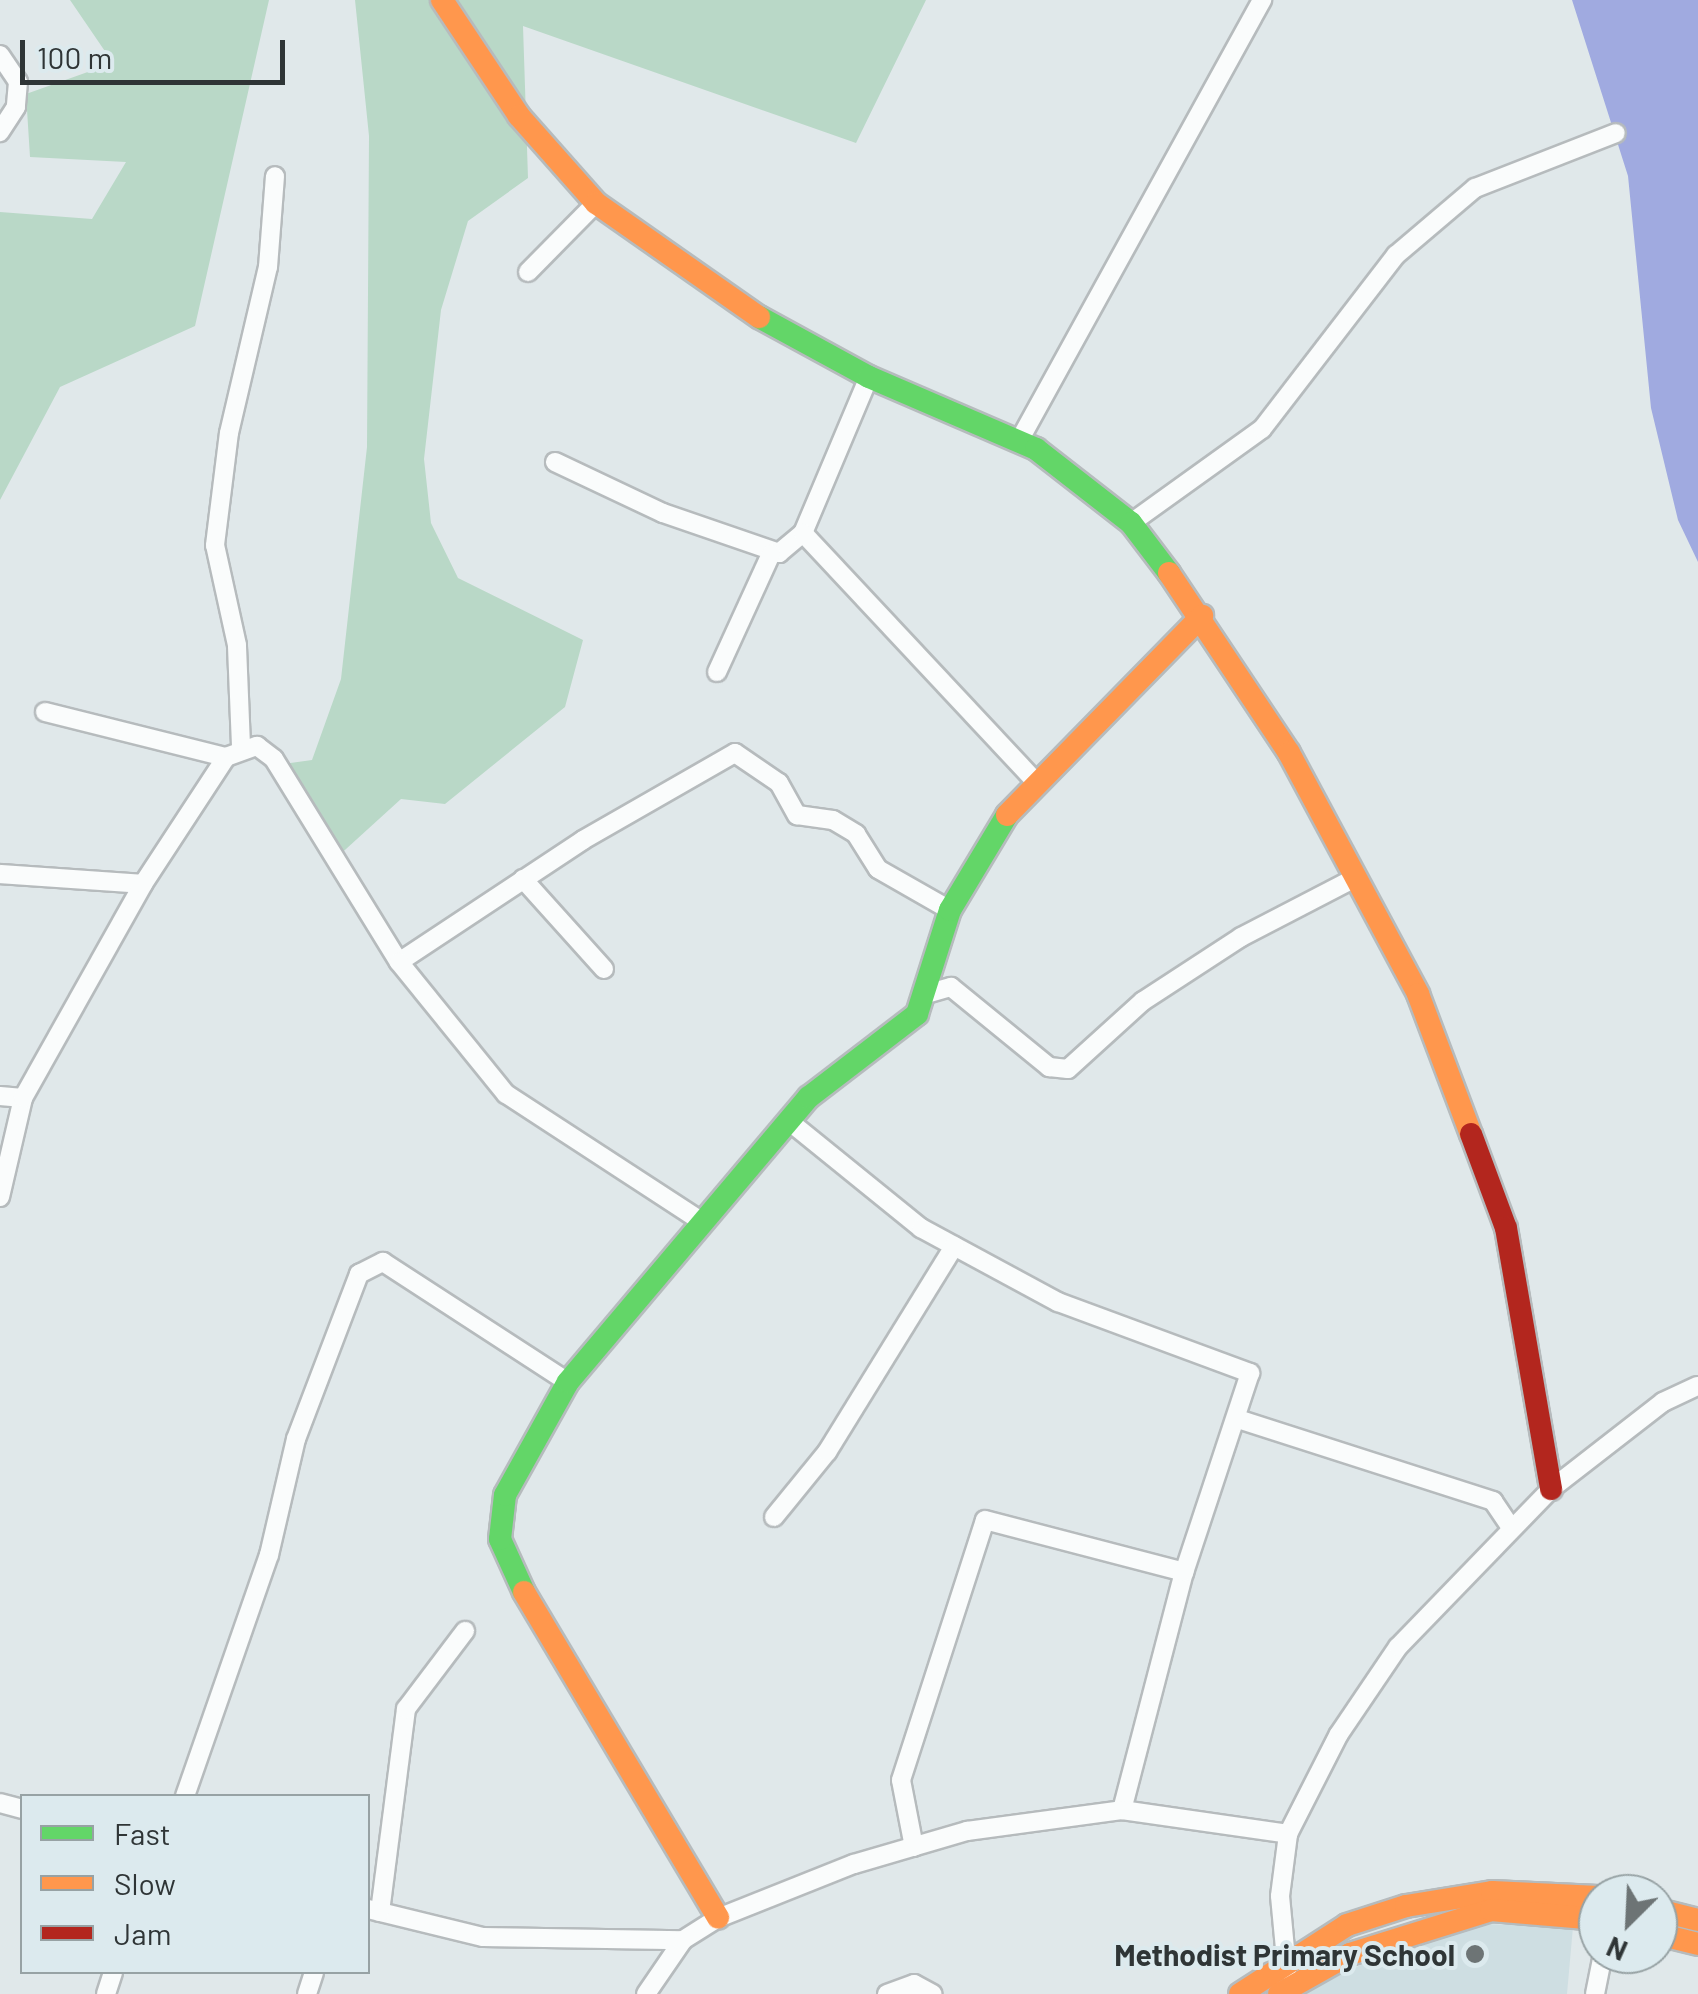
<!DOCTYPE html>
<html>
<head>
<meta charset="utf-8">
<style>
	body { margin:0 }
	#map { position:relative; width:1698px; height:1994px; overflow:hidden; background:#e0e8ea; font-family:Barlow,sans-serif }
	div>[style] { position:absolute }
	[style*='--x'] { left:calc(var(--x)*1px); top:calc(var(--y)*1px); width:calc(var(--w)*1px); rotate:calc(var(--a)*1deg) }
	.built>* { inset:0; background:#cedee2 }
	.green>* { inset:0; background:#b9d8c7 }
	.water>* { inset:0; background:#a0aae0 }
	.roads { filter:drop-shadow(2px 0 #b6bbbd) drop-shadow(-2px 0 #b6bbbd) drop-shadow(0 2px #b6bbbd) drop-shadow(0 -2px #b6bbbd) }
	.street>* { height:18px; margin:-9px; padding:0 9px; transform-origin:9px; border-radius:9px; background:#fafcfc }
	.fast>* { height:22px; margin:-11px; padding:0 11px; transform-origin:11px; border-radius:11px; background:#63d668 }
	.slow>* { height:22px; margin:-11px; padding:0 11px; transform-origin:11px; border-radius:11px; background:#ff974d }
	.jam>* { height:22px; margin:-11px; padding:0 11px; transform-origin:11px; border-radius:11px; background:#b3261e }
	.dots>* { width:28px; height:28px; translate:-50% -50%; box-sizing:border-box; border:5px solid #dceaee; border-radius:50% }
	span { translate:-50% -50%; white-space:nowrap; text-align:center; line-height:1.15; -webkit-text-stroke:8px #dceaee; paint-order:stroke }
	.poi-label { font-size:30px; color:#2f3536; font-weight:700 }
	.right { translate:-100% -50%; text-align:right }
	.legend { position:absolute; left:20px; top:1794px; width:350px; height:180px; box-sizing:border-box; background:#dceaee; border:2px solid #97a2a4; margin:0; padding:12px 18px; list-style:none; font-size:30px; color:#2f3536 }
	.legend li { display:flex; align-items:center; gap:20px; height:50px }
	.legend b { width:50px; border:2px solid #97a2a4 }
	.north { position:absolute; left:1578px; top:1874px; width:100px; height:100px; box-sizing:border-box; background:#dceaee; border:2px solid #97a2a4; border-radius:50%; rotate:204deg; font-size:28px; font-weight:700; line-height:40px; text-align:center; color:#2f3536 }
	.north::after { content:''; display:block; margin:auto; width:35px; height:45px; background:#6d7475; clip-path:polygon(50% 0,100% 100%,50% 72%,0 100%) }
	.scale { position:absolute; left:20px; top:40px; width:265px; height:45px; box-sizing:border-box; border:5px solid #2f3536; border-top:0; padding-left:12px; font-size:30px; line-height:35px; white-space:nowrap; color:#2f3536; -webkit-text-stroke:8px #dceaee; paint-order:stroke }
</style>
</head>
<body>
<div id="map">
	<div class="built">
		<div style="clip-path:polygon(1483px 1924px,1573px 1927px,1567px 1994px,1301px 1994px,1420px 1936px)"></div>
	</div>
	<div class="green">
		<div style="clip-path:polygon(70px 0,269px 0,195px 326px,60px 387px,0 500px,0 212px,92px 219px,126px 162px,30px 157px,26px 94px,113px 63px)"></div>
		<div style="clip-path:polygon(355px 0,926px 0,856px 143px,523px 26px,528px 178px,468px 221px,441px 310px,424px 459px,431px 523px,458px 578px,583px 640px,565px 707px,445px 804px,401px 799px,335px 859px,276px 765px,312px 760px,341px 679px,367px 447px,369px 136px)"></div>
	</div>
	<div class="water">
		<div style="clip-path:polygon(1572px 0,1698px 0,1698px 562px,1678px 520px,1651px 408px,1628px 176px)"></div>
	</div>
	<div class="roads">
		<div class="street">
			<div style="--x:0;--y:55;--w:32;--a:56"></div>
			<div style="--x:18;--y:82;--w:25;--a:95"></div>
			<div style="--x:16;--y:107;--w:30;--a:123"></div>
			<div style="--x:528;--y:272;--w:97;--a:-45.4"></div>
			<div style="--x:1019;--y:441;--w:504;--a:-61.14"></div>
			<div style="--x:555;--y:462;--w:119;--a:25.3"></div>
			<div style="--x:663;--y:513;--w:123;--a:19"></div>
			<div style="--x:779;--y:553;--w:31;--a:-40"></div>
			<div style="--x:803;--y:533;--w:169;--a:-67.1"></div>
			<div style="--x:1131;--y:523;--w:161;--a:-35.7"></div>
			<div style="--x:1262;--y:429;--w:220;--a:-52.4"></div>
			<div style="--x:1396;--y:255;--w:104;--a:-40.3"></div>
			<div style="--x:1475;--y:188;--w:151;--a:-21.3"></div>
			<div style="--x:803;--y:533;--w:341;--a:46.9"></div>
			<div style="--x:717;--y:672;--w:130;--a:-65.4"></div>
			<div style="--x:45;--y:712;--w:187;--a:14"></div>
			<div style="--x:241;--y:746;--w:101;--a:-92.3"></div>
			<div style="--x:237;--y:645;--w:102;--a:-102.4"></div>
			<div style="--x:215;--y:545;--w:113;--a:-82.9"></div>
			<div style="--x:229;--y:433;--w:171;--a:-76.8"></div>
			<div style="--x:268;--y:267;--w:91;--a:-85.6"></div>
			<div style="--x:0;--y:874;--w:143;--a:4"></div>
			<div style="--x:523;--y:879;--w:121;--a:48"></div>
			<div style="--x:399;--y:962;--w:221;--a:-33.5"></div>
			<div style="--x:583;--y:840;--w:175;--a:-29.8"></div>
			<div style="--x:735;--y:753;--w:53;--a:34.3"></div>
			<div style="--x:779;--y:783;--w:37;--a:61"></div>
			<div style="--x:797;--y:815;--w:36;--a:8"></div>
			<div style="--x:833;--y:820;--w:27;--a:31"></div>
			<div style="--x:856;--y:834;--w:41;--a:57.8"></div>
			<div style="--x:878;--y:869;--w:83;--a:29.7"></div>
			<div style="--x:926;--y:994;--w:26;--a:-16"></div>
			<div style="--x:951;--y:987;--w:127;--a:39.2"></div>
			<div style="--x:1049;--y:1067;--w:19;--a:6"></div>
			<div style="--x:1068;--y:1069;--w:101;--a:-42.2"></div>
			<div style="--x:1143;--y:1001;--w:117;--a:-33.1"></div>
			<div style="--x:1241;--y:937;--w:128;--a:-27.4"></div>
			<div style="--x:0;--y:1096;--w:23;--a:5"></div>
			<div style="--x:790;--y:1122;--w:169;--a:39"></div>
			<div style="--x:921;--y:1228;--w:156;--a:28.4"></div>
			<div style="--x:1058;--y:1302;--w:205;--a:20.3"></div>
			<div style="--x:1250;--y:1373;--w:210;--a:108.3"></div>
			<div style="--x:1184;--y:1572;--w:246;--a:104.6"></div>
			<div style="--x:0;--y:1197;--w:102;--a:-76.9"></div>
			<div style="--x:23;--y:1098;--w:245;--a:-60.7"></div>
			<div style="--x:143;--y:884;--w:152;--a:-56.8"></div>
			<div style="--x:226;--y:757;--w:33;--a:-20"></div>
			<div style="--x:257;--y:746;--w:21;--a:37"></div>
			<div style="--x:274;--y:759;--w:238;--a:58.4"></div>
			<div style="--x:399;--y:962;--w:170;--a:51"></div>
			<div style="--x:506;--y:1094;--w:233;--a:33.1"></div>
			<div style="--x:1241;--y:1420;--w:265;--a:17.8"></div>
			<div style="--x:1493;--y:1501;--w:32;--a:56"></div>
			<div style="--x:774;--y:1517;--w:84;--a:-50.8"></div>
			<div style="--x:827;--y:1452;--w:242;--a:-58.3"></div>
			<div style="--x:185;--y:1796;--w:255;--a:-70.8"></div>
			<div style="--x:269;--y:1555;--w:119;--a:-76.9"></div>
			<div style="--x:296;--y:1439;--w:177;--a:-69.1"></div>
			<div style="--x:359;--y:1274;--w:27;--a:-27"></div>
			<div style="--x:383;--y:1262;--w:221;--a:33"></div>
			<div style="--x:0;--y:1803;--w:23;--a:15"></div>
			<div style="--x:914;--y:1847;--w:68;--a:-101"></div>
			<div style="--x:901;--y:1780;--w:273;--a:-72.1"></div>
			<div style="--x:985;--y:1520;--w:206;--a:14.6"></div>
			<div style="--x:368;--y:1909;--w:118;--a:13.7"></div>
			<div style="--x:483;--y:1937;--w:200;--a:0.9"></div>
			<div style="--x:380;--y:1912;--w:205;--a:-82.7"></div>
			<div style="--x:406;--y:1709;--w:98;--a:-52.9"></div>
			<div style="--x:1287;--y:1970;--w:74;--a:-95.4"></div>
			<div style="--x:1280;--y:1896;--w:63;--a:-82.6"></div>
			<div style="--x:1288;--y:1834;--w:112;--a:-63"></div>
			<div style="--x:1339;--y:1734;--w:105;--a:-55.9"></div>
			<div style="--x:1398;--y:1647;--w:220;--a:-45.9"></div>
			<div style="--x:1551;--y:1489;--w:142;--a:-37.8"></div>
			<div style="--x:1663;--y:1402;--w:38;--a:-25"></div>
			<div style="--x:106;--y:1994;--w:23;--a:-72"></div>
			<div style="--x:307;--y:1994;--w:23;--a:-72"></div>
			<div style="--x:646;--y:1994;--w:65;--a:-55.6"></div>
			<div style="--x:683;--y:1940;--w:41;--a:-32.2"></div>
			<div style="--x:718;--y:1918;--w:146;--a:-21.7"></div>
			<div style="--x:854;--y:1864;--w:118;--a:-16.3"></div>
			<div style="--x:967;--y:1831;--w:156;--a:-7.7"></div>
			<div style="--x:1122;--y:1810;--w:168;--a:8.2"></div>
			<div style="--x:887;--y:1994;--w:29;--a:-20"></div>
			<div style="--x:914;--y:1984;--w:21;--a:28"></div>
			<div style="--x:1595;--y:1994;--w:41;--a:-78.7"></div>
		</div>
		<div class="fast">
			<div style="--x:759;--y:317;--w:125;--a:28.6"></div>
			<div style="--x:869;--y:377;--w:182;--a:23.3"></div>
			<div style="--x:1036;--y:449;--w:120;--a:37.9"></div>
			<div style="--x:1131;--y:523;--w:63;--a:52.8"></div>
			<div style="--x:524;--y:1592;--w:58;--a:-114.4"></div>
			<div style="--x:500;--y:1539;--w:44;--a:-83.5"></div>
			<div style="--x:505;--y:1495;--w:129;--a:-60.9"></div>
			<div style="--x:568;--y:1382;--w:373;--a:-49.8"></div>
			<div style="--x:809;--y:1097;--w:136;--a:-37.5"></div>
			<div style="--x:917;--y:1014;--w:109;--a:-72.4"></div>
			<div style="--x:950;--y:910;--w:111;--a:-59"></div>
		</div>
		<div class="slow">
			<div style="--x:442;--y:0;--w:139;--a:56.4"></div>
			<div style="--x:519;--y:116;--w:116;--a:48.5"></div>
			<div style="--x:596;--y:203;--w:199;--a:35"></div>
			<div style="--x:1169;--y:573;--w:216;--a:56.3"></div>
			<div style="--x:1289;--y:753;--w:273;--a:61.8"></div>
			<div style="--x:1418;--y:994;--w:150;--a:69.3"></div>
			<div style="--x:1007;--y:815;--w:279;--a:-45.6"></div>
			<div style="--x:524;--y:1592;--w:379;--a:59.2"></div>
			<div style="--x:1658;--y:1910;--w:41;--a:14"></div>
			<div style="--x:1658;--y:1934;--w:41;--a:14"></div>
			<div style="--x:1240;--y:1994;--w:127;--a:-32.8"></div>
			<div style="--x:1347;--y:1925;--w:62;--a:-17.9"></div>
			<div style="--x:1406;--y:1906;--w:87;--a:-9.2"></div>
			<div style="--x:1492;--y:1892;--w:106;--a:2.7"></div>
			<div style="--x:1279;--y:1994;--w:81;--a:-29.4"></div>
			<div style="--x:1350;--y:1954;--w:148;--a:-17.3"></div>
			<div style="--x:1491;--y:1910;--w:107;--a:4.8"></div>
		</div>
		<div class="jam">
			<div style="--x:1471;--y:1134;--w:100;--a:69.6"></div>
			<div style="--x:1506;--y:1228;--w:265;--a:80.2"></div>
		</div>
	</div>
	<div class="dots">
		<div style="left:1475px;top:1954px;background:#6d7475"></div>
	</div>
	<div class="poi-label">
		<span class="right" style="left:1455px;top:1954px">Methodist Primary School</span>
	</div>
	<ul class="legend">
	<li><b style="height:12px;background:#63d668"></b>Fast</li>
	<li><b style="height:12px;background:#ff974d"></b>Slow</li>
	<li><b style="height:12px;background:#b3261e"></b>Jam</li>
	</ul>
	<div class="north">N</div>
	<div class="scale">100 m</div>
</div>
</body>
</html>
